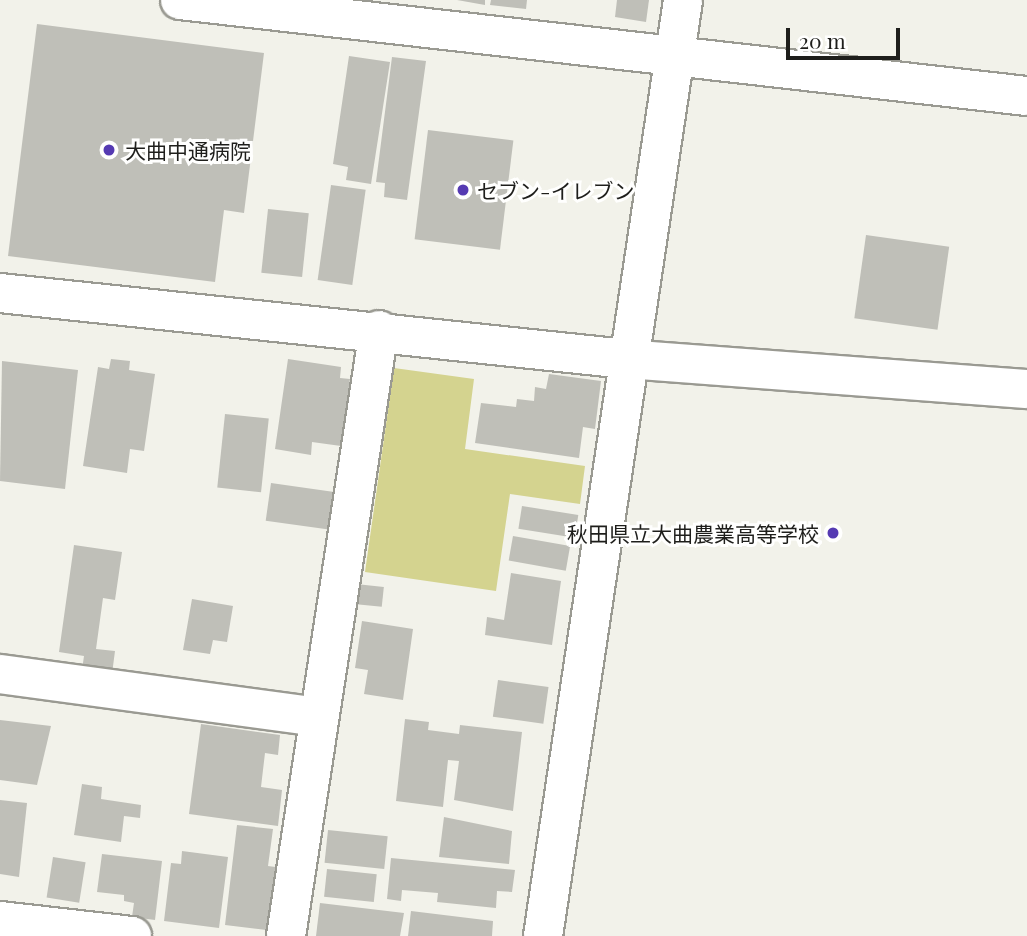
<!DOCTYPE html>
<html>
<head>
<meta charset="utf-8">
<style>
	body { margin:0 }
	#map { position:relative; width:1027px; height:936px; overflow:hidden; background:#f2f2ea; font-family:"Playfair Display","Noto Sans JP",serif }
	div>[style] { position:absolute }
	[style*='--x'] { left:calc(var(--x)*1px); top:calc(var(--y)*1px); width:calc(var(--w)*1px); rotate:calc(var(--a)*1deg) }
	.green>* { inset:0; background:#d4d38f }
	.building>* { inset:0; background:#bfbfb8; transform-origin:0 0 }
	.roads { filter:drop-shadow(2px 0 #9a9a92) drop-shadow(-2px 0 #9a9a92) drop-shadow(0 2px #9a9a92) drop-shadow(0 -2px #9a9a92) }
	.minor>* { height:38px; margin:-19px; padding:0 19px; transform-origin:19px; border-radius:19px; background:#fff }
	.dots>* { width:19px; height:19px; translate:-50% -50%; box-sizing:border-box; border:4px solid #fffffe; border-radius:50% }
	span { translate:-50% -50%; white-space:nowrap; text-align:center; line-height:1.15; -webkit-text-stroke:6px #fffffe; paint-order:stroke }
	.poi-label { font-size:21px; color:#1e1e1b }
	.left { translate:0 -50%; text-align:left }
	.right { translate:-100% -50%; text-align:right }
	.scale { position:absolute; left:786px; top:28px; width:114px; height:32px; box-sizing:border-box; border:4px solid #1e1e1b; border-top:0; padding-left:9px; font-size:21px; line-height:24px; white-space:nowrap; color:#1e1e1b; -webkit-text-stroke:5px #fffffe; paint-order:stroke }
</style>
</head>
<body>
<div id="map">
	<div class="green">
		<div style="clip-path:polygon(394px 368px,474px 379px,465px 449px,585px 466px,580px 504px,510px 494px,496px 591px,365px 572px)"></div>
	</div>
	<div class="building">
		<div style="clip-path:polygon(457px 0,485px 0,485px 5px)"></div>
		<div style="clip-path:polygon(491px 0,527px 0,526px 9px,490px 5px)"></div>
		<div style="clip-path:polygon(617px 0,649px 0,646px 22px,615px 17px)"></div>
		<div style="clip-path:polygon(37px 24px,264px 53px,244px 213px,224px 210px,215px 282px,8px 256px)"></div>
		<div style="clip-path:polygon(349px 56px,390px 62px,371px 184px,346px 180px,348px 167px,333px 164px)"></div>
		<div style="clip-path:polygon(392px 57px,426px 61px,407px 200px,384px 197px,385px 183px,376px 182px)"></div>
		<div style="left:428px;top:130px;width:86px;height:110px;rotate:7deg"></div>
		<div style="left:331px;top:185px;width:35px;height:96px;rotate:8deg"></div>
		<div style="left:268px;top:209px;width:41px;height:64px;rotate:6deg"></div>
		<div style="left:866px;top:235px;width:84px;height:84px;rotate:8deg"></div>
		<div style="clip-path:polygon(111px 359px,130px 361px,129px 370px,155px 374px,144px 451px,130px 449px,127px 473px,83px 466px,98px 367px,109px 369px)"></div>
		<div style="clip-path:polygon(288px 359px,341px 367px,340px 378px,350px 379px,341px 446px,312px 442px,311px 455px,275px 449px)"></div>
		<div style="clip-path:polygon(2px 361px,78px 370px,65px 489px,0 481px)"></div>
		<div style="clip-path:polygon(549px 374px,601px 381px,595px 429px,583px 427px,579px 458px,475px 443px,481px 403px,516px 407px,517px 399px,534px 401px,535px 387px,546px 389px)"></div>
		<div style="left:225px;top:414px;width:44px;height:74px;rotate:6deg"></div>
		<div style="left:271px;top:483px;width:71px;height:38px;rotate:8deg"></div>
		<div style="left:522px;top:506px;width:57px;height:23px;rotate:9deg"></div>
		<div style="left:513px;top:536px;width:58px;height:25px;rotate:10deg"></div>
		<div style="clip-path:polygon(74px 545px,122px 552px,115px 600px,103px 598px,96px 649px,115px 651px,112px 674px,82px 670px,84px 656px,59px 652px)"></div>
		<div style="clip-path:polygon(511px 573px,561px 581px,552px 645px,485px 635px,487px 617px,504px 620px)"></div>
		<div style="left:356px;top:584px;width:28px;height:20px;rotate:6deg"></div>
		<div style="clip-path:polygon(192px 599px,233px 606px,227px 642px,213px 640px,210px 654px,183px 650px)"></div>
		<div style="clip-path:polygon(362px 621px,413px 629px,403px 700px,364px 694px,368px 670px,355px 668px)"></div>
		<div style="left:498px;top:680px;width:51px;height:37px;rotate:8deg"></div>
		<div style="clip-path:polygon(405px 719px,429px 722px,428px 730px,459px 734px,460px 725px,522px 732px,513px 811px,454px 800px,459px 761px,448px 760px,443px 807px,396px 801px)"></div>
		<div style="clip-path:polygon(0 720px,51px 726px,37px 785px,0 780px)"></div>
		<div style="clip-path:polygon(201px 724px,280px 735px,278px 755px,265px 753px,261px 787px,282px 790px,278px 826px,189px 814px)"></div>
		<div style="clip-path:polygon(82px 784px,102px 787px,101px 799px,141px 805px,140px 818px,124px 816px,121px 842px,74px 835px)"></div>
		<div style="clip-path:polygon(0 800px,27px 803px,19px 877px,0 874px)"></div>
		<div style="clip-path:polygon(444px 817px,512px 831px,509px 864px,439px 857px)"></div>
		<div style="clip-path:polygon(237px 825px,273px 829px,268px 866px,283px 868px,275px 931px,225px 925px)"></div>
		<div style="left:328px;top:830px;width:60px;height:33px;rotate:6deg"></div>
		<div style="clip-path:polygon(182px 851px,228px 857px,219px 928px,164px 921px,171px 863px,181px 864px)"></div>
		<div style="clip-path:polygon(102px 854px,162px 861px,155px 920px,132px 917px,134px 903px,124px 901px,124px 895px,97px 892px)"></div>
		<div style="left:53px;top:857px;width:33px;height:41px;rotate:9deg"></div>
		<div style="clip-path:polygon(391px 858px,515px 870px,512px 892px,497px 891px,496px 908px,437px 902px,438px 893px,402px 890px,401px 901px,387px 899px)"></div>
		<div style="left:327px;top:869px;width:50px;height:28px;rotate:6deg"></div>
		<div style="clip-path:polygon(320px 903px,404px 913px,400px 936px,316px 936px)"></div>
		<div style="clip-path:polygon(411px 911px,493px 921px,492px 936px,408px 936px)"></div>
	</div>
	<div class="roads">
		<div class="minor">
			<div style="--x:180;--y:0;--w:852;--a:6.47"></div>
			<div style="--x:0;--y:293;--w:629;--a:6.02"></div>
			<div style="--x:626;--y:359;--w:402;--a:4.3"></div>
			<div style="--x:0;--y:674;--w:320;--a:7.7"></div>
			<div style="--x:0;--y:921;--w:133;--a:6.5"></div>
			<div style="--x:286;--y:936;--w:613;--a:-81.28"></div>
			<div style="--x:543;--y:936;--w:946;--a:-81.49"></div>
		</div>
	</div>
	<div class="dots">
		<div style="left:109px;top:150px;background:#553ab2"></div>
		<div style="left:463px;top:190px;background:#553ab2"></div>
		<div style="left:833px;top:533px;background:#553ab2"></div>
	</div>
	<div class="poi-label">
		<span class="left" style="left:125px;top:150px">大曲中通病院</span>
		<span class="left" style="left:477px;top:190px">セブン-イレブン</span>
		<span class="right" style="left:819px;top:533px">秋田県立大曲農業高等学校</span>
	</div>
	<div class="scale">20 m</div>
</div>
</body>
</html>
